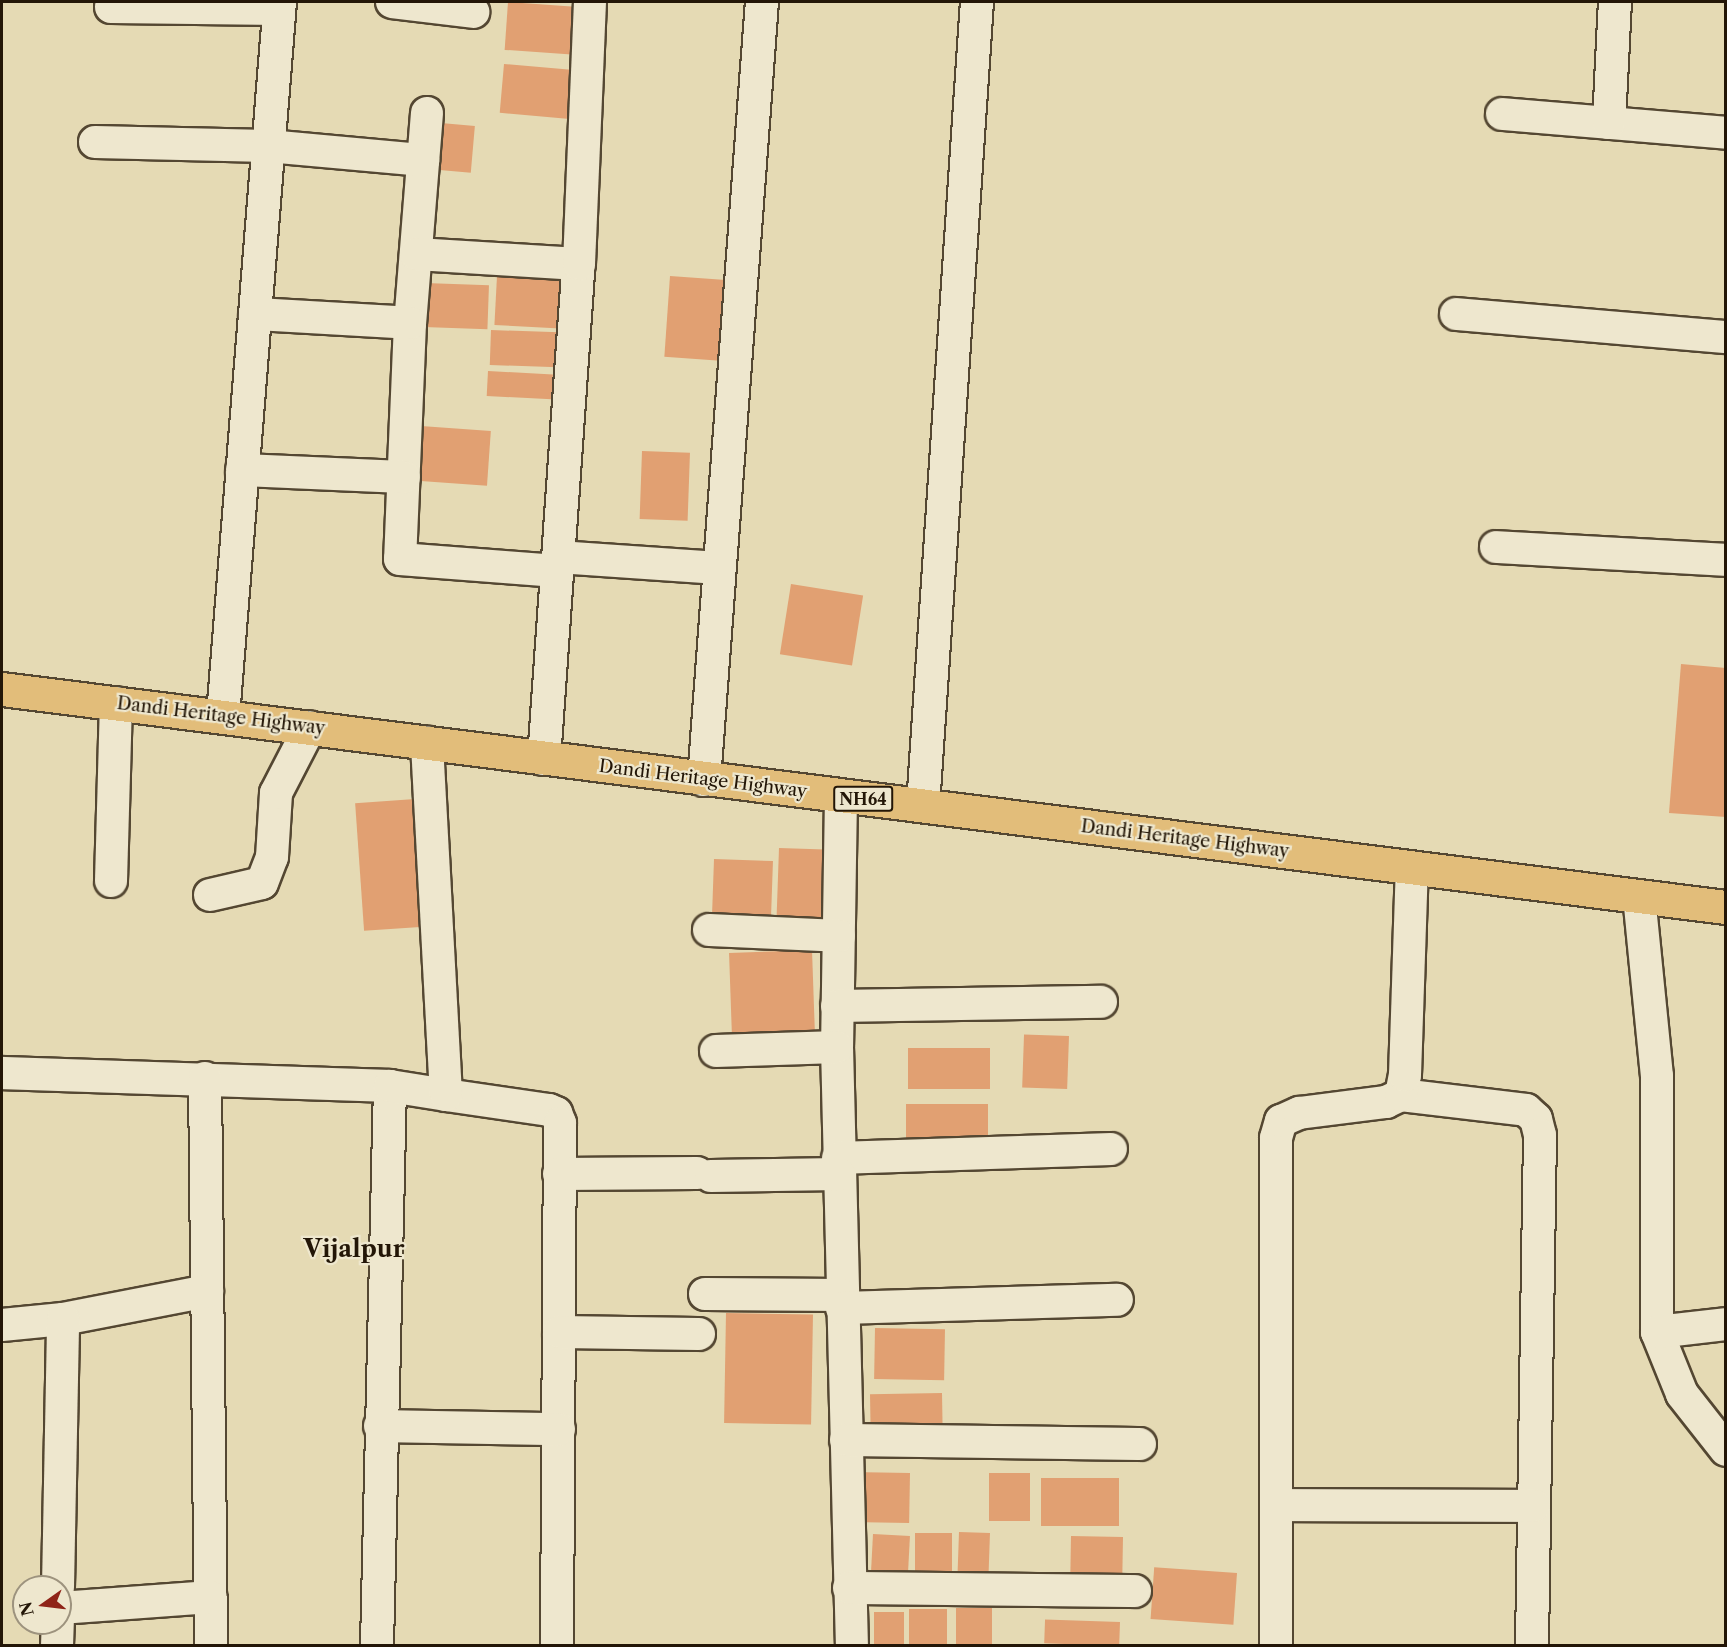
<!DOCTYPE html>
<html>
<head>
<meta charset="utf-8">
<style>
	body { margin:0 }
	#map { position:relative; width:1727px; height:1647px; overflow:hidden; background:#e5dab4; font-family:"Libre Caslon Text",serif }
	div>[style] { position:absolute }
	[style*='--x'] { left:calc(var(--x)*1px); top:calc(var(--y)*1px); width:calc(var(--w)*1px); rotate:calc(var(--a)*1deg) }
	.building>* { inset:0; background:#e1a072; transform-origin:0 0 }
	.roads { filter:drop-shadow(2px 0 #544732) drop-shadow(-2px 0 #544732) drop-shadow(0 2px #544732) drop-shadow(0 -2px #544732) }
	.minor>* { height:32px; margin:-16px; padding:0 16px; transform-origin:16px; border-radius:16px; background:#eee7ce }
	.highway>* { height:33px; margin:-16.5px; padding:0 16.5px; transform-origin:16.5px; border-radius:16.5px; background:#e2bd7a }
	span { translate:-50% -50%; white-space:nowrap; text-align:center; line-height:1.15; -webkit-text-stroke:4.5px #eee7ce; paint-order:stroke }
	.shield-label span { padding:2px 4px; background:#eee7ce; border:2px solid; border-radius:4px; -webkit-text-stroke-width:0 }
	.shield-label { font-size:16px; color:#231607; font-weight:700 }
	.street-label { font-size:18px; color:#231607 }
	.district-label { font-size:24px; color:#231607; font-weight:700 }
	.frame { position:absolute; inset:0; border:3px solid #231607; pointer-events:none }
	.north { position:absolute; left:12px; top:1575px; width:60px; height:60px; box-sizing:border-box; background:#eee7ce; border:2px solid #9d937e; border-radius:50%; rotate:256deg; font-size:16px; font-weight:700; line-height:24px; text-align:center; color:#231607 }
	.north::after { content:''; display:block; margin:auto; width:21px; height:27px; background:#8f2418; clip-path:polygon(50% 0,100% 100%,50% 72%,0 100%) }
</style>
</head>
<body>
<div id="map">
	<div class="building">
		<div style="left:508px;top:2px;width:74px;height:48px;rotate:4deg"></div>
		<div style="left:504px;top:64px;width:73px;height:49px;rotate:5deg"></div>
		<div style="left:441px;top:123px;width:34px;height:47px;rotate:5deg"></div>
		<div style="left:497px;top:276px;width:66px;height:49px;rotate:3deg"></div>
		<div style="left:670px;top:276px;width:56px;height:81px;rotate:4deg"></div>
		<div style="left:425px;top:283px;width:64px;height:44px;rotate:2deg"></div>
		<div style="left:491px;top:330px;width:68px;height:35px;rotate:2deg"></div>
		<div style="left:488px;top:371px;width:65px;height:25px;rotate:3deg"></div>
		<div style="left:421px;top:426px;width:70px;height:55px;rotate:4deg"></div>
		<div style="left:642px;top:451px;width:48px;height:68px;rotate:2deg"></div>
		<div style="left:791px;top:584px;width:73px;height:71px;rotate:9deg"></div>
		<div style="clip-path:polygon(1681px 664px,1726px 668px,1726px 817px,1669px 813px)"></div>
		<div style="left:415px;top:799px;width:128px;height:60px;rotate:86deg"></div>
		<div style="left:779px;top:848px;width:46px;height:76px;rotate:2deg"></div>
		<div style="left:714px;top:859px;width:59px;height:65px;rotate:2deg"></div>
		<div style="left:812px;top:950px;width:89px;height:83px;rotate:88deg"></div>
		<div style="left:1069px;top:1036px;width:53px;height:45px;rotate:92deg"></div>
		<div style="left:908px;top:1048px;width:82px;height:41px"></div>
		<div style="left:906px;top:1104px;width:82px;height:44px"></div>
		<div style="left:726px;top:1313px;width:87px;height:110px;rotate:1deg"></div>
		<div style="left:875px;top:1328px;width:70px;height:51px;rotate:1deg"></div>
		<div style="left:942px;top:1393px;width:39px;height:72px;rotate:89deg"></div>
		<div style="left:910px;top:1473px;width:50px;height:44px;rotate:91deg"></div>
		<div style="left:1030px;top:1473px;width:48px;height:41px;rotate:90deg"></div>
		<div style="left:1041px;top:1478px;width:78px;height:48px"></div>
		<div style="left:959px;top:1532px;width:31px;height:51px;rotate:2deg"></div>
		<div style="left:915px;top:1533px;width:37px;height:51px"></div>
		<div style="left:873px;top:1534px;width:37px;height:48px;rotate:3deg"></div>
		<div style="left:1071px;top:1536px;width:52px;height:48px;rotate:1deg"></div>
		<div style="left:1237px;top:1573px;width:52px;height:83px;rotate:94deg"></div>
		<div style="left:956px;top:1608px;width:36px;height:38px"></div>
		<div style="left:947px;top:1609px;width:37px;height:38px;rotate:90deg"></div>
		<div style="left:874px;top:1612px;width:30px;height:34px"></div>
		<div style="left:1120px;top:1622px;width:24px;height:75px;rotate:92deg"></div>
	</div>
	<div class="roads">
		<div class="minor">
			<div style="--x:392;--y:2;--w:82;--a:7"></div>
			<div style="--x:111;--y:7;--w:168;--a:0.7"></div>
			<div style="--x:427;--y:113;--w:211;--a:94.6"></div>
			<div style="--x:410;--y:323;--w:236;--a:92.4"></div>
			<div style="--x:400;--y:559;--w:157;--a:4.4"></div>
			<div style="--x:1502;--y:114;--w:225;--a:4.8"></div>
			<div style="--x:1609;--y:123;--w:121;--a:-87.2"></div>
			<div style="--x:95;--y:142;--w:173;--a:1.3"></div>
			<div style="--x:268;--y:146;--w:156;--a:5.2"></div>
			<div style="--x:416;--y:254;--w:163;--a:3.5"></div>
			<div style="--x:255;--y:314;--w:155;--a:3.3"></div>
			<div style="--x:1456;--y:314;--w:271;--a:4.9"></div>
			<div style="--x:242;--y:470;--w:162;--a:2.5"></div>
			<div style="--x:1496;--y:547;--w:230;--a:3.2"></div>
			<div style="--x:558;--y:557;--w:161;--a:3.9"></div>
			<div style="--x:223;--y:716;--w:716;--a:-85.44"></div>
			<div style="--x:544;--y:759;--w:496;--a:-86"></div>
			<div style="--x:579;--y:264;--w:262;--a:-87.6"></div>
			<div style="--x:704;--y:780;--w:780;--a:-85.74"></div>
			<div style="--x:841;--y:796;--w:251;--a:90.9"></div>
			<div style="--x:837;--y:1047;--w:599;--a:88.57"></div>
			<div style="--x:923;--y:806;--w:806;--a:-86.16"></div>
			<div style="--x:111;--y:881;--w:178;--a:-88.4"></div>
			<div style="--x:210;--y:895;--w:53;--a:-13"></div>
			<div style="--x:262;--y:883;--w:28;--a:-69"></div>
			<div style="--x:272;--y:857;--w:64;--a:-86.4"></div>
			<div style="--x:276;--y:793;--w:74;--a:-62.7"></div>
			<div style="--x:1639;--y:896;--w:181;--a:84.3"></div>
			<div style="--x:1657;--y:1076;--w:256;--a:90"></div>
			<div style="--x:1657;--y:1332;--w:67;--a:68"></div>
			<div style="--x:1682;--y:1394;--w:71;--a:51.8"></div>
			<div style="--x:709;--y:930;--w:130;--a:2.6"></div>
			<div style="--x:837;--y:1006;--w:264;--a:-0.9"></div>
			<div style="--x:716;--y:1051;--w:121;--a:-1.9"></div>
			<div style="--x:2;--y:1073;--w:388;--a:1.9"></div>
			<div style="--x:205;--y:1078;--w:568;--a:89.39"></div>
			<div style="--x:446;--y:1095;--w:104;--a:8.3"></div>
			<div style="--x:549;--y:1110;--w:8;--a:23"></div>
			<div style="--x:556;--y:1113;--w:11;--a:68"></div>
			<div style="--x:560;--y:1123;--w:523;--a:90.33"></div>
			<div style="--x:1401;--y:1095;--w:126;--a:6.8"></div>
			<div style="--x:1526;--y:1110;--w:13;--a:42"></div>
			<div style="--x:1536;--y:1119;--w:16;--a:76"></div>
			<div style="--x:1540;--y:1135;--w:511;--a:90.9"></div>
			<div style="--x:838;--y:1158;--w:273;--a:-1.9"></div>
			<div style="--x:559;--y:1174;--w:138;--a:-0.4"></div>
			<div style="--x:711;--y:1176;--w:128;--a:-0.9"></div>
			<div style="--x:705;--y:1294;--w:137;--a:0.4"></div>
			<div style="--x:842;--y:1308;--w:275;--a:-1.7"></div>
			<div style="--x:2;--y:1325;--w:61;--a:-5.6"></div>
			<div style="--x:63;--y:1319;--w:147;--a:-11"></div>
			<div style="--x:559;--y:1332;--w:140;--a:0.8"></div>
			<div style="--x:1657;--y:1332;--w:69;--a:-6.6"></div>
			<div style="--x:380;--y:1426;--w:179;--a:1"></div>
			<div style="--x:846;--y:1440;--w:294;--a:0.8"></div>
			<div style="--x:1276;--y:1505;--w:258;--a:0.2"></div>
			<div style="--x:58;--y:1587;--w:268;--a:-88.9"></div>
			<div style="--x:849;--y:1588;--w:286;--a:0.6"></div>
			<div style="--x:60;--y:1608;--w:151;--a:-4.2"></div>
			<div style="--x:57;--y:1646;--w:23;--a:-88"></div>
			<div style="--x:377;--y:1646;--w:560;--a:-88.67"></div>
			<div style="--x:390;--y:1086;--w:57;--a:9.1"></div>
			<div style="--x:446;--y:1095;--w:353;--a:-93.1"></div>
			<div style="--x:1276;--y:1646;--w:508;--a:-90"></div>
			<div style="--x:1276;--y:1138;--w:18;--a:-74"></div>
			<div style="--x:1281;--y:1121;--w:20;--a:-24"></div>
			<div style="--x:1299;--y:1113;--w:88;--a:-7.2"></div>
			<div style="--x:1386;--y:1102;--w:17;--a:-25"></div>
			<div style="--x:1401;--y:1095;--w:20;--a:-79"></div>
			<div style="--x:1405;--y:1075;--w:207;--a:-88.1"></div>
		</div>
		<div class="highway">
			<div style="--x:2;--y:689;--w:1738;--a:7.21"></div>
		</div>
	</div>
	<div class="shield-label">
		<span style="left:863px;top:799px">NH64</span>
	</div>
	<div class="street-label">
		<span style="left:221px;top:716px;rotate:7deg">Dandi Heritage Highway</span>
		<span style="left:703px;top:779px;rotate:7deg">Dandi Heritage Highway</span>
		<span style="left:1185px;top:839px;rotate:7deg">Dandi Heritage Highway</span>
	</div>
	<div class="district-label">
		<span style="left:354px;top:1249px">Vijalpur</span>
	</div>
	<div class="frame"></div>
	<div class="north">N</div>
</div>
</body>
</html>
